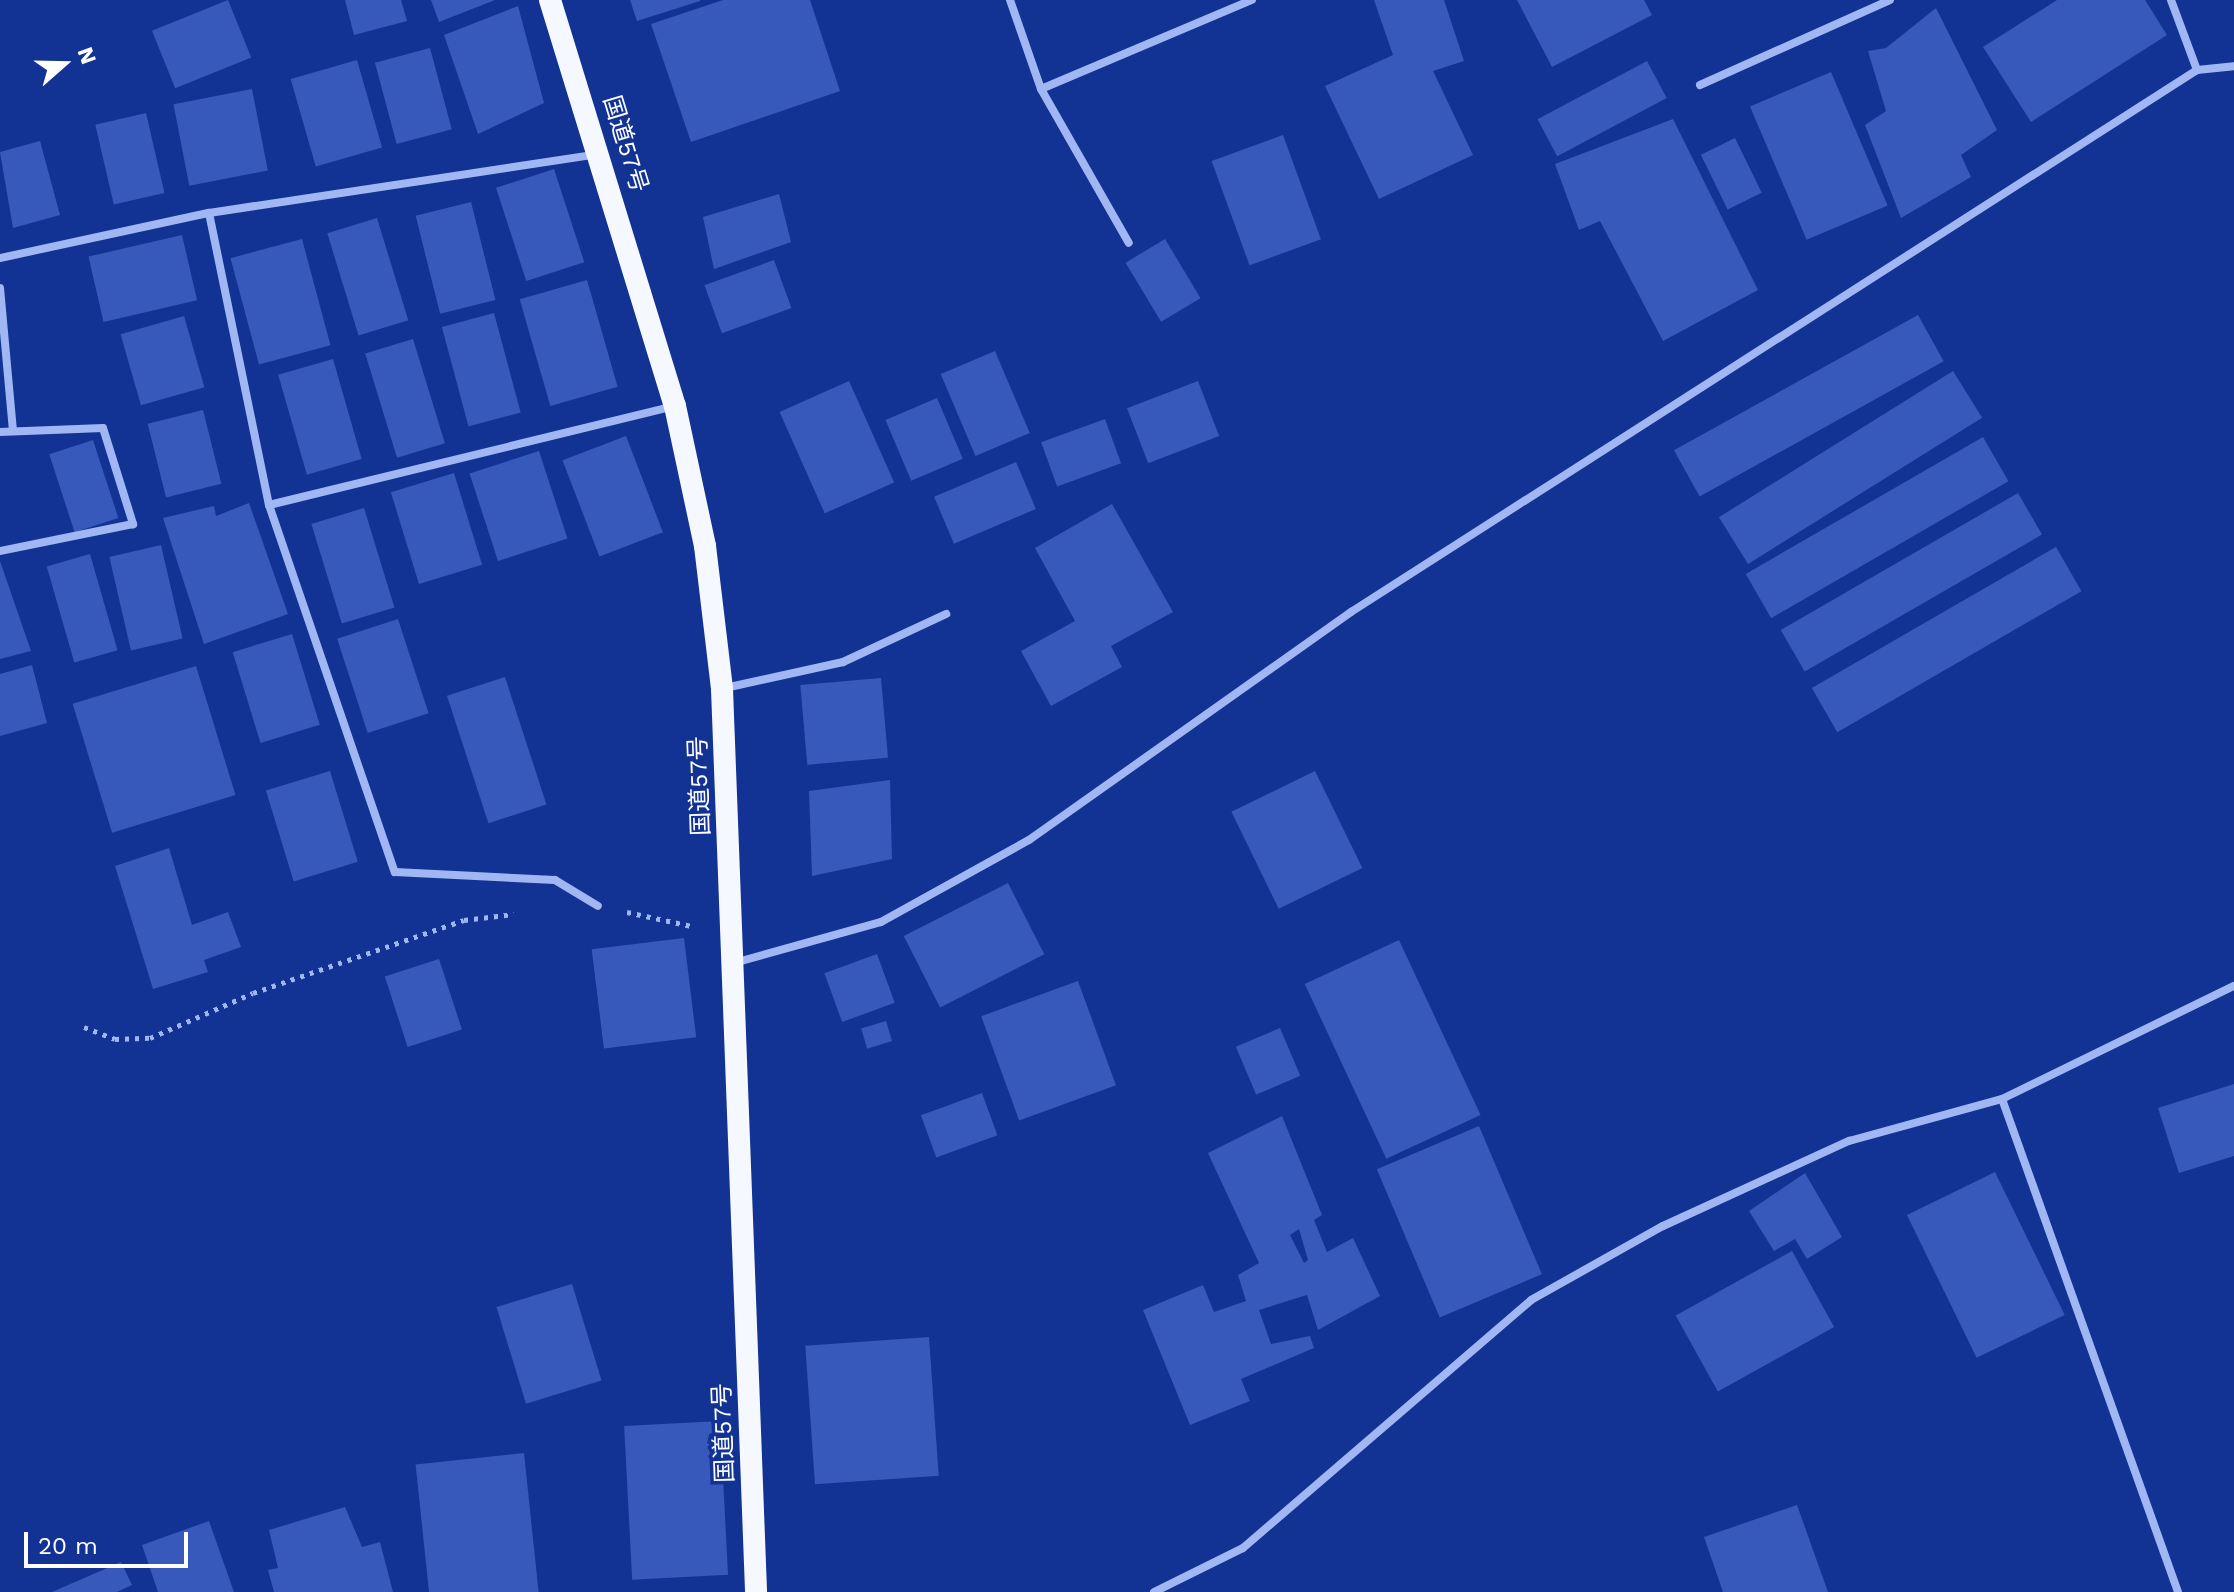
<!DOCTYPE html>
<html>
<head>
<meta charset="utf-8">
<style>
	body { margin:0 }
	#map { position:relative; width:2234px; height:1592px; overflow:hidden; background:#123394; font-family:"Work Sans","Noto Sans JP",sans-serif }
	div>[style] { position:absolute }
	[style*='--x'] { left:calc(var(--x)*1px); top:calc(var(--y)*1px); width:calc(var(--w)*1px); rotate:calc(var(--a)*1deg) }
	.building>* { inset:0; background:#3659bb; transform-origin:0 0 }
	.path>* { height:5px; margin-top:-2.5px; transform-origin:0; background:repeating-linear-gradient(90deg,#a1b7f3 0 4px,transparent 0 10px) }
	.minor>* { height:8px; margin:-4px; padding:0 4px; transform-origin:4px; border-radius:4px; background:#a1b7f3 }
	.trunk>* { height:22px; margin:-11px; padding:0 11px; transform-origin:11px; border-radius:11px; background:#f6f8ff }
	span { translate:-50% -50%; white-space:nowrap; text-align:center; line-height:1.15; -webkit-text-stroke:7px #123394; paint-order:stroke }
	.street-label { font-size:24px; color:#fff }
	.north { position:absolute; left:24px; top:24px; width:80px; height:80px; -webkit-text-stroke:6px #123394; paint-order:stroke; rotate:70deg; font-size:22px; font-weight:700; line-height:32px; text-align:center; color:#fff }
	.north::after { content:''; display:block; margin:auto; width:28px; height:36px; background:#fff; clip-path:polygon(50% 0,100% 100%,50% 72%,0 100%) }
	.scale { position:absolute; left:24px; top:1532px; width:164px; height:36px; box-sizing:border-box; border:4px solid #fff; border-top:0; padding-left:10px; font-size:24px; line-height:28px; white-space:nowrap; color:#fff; -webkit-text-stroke:6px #123394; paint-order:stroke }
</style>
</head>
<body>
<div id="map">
	<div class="building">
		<div style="left:228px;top:0;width:62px;height:82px;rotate:68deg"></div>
		<div style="clip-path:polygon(345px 0,401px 0,407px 21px,354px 35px)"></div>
		<div style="clip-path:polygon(431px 0,495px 0,439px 22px)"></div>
		<div style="clip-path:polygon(630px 0,700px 0,700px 1px,637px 21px)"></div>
		<div style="clip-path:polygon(723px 0,810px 0,840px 91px,691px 142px,651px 24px)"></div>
		<div style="clip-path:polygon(1374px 0,1444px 0,1464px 61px,1433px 71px,1473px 155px,1379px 199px,1325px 86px,1393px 55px)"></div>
		<div style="clip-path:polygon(1517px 0,1644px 0,1652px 15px,1552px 67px)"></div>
		<div style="clip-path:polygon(2057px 0,2145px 0,2167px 35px,2031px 122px,1983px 47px)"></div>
		<div style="clip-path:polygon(518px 6px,544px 103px,478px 134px,444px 35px)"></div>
		<div style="clip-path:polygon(1936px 8px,1997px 130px,1961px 155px,1971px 177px,1901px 218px,1865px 125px,1886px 111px,1868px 51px,1886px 48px)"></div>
		<div style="left:430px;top:48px;width:84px;height:57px;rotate:75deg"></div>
		<div style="left:357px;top:60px;width:91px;height:69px;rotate:74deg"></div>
		<div style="left:1647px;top:61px;width:42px;height:124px;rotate:62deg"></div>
		<div style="left:1831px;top:72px;width:145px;height:88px;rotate:67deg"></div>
		<div style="left:252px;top:89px;width:83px;height:80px;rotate:79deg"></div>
		<div style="left:146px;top:113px;width:82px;height:52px;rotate:77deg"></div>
		<div style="clip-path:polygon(1673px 119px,1758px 290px,1663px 341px,1600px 221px,1579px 230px,1555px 164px)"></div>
		<div style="left:1283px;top:135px;width:111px;height:76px;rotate:70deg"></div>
		<div style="left:1735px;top:138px;width:61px;height:38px;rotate:64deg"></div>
		<div style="clip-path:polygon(40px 141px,60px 215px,13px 228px,0 152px)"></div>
		<div style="left:554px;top:169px;width:98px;height:61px;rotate:72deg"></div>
		<div style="clip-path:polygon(779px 194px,791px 242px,714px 269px,703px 217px)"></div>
		<div style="left:471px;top:202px;width:101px;height:57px;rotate:76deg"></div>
		<div style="left:377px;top:218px;width:107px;height:52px;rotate:73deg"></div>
		<div style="left:182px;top:235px;width:67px;height:96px;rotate:77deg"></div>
		<div style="left:302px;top:239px;width:110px;height:74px;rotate:75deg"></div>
		<div style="left:1165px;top:239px;width:69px;height:46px;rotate:59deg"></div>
		<div style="left:774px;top:260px;width:51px;height:74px;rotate:70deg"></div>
		<div style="left:587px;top:280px;width:111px;height:70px;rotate:74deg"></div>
		<div style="left:494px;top:313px;width:103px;height:54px;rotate:75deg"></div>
		<div style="left:1918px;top:315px;width:53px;height:279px;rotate:61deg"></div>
		<div style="left:184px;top:316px;width:74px;height:66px;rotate:74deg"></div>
		<div style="left:413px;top:339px;width:109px;height:50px;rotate:73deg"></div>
		<div style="left:995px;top:351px;width:89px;height:59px;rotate:67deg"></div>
		<div style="left:333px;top:359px;width:104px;height:57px;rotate:74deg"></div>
		<div style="left:1953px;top:371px;width:55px;height:276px;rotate:58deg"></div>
		<div style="left:849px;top:381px;width:111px;height:76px;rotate:66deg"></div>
		<div style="left:1198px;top:381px;width:59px;height:76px;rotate:69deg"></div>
		<div style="left:937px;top:398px;width:66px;height:56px;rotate:67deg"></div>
		<div style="left:203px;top:410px;width:76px;height:57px;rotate:76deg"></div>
		<div style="left:1105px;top:419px;width:47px;height:68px;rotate:70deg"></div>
		<div style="left:626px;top:436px;width:103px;height:68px;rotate:69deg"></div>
		<div style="left:1983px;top:437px;width:51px;height:274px;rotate:60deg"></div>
		<div style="left:93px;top:440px;width:82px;height:46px;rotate:72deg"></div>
		<div style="left:539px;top:451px;width:92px;height:73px;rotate:72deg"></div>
		<div style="left:1016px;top:462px;width:51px;height:89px;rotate:67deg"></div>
		<div style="left:454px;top:473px;width:96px;height:66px;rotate:73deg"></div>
		<div style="left:2018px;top:493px;width:48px;height:274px;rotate:60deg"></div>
		<div style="clip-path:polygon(249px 503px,288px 614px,204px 644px,163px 518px,214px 506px,216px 516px)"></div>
		<div style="clip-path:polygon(1112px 504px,1173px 612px,1111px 646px,1122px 667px,1051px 706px,1021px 651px,1075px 621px,1035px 548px)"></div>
		<div style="left:364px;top:508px;width:104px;height:55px;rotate:73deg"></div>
		<div style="left:161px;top:545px;width:96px;height:53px;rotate:77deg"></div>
		<div style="left:2056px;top:547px;width:51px;height:282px;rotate:60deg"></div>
		<div style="left:90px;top:554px;width:100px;height:45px;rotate:74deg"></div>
		<div style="clip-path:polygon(0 561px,31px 651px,0 659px)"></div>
		<div style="left:398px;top:619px;width:99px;height:64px;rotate:72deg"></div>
		<div style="left:292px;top:634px;width:95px;height:62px;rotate:73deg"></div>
		<div style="clip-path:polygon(32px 665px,47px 723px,0 736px,0 674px)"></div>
		<div style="left:196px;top:666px;width:135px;height:129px;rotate:73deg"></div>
		<div style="left:505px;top:677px;width:134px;height:61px;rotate:72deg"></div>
		<div style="left:881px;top:678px;width:80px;height:81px;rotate:85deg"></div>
		<div style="left:330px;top:771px;width:95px;height:67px;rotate:73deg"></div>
		<div style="left:1315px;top:771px;width:108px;height:93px;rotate:64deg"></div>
		<div style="clip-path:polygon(890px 780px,892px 859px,812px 876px,809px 791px)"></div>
		<div style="clip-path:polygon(169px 848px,192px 925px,228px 912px,241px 947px,204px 960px,208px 972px,153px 989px,115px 866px)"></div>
		<div style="left:1008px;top:883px;width:80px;height:117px;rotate:63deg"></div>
		<div style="left:684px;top:938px;width:100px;height:93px;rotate:83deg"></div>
		<div style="left:1399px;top:940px;width:193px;height:104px;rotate:65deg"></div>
		<div style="left:877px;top:954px;width:52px;height:56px;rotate:70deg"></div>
		<div style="left:439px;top:959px;width:74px;height:57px;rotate:72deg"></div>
		<div style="left:1078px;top:981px;width:111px;height:103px;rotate:70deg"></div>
		<div style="left:886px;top:1021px;width:21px;height:26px;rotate:73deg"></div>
		<div style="left:1280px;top:1028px;width:52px;height:48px;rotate:67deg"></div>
		<div style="clip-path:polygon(2234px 1084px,2234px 1156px,2179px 1173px,2158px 1108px)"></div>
		<div style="left:982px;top:1093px;width:45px;height:65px;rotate:70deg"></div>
		<div style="clip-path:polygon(evenodd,1282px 1116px,1322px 1215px,1314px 1220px,1327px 1252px,1353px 1238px,1380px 1296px,1318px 1330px,1307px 1295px,1259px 1310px,1271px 1344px,1310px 1336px,1314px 1348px,1241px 1379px,1250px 1401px,1190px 1425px,1143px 1310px,1203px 1285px,1214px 1312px,1246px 1301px,1238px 1275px,1259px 1263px,1208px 1153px,1282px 1116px,1299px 1229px,1308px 1260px,1304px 1263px,1290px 1235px,1299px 1229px)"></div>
		<div style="left:1479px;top:1126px;width:161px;height:111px;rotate:67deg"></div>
		<div style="left:1995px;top:1172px;width:159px;height:98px;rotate:64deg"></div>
		<div style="clip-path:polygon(1805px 1173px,1842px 1237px,1807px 1259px,1795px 1239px,1774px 1251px,1749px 1211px)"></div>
		<div style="left:1792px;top:1251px;width:87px;height:133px;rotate:61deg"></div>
		<div style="left:572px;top:1284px;width:101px;height:79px;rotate:73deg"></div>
		<div style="left:929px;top:1337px;width:139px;height:124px;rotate:86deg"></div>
		<div style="left:720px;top:1421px;width:154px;height:96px;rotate:87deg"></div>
		<div style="left:524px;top:1453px;width:140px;height:109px;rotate:84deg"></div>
		<div style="clip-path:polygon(1797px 1505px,1828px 1592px,1723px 1592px,1704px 1537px)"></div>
		<div style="clip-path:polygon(345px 1507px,362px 1547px,380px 1542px,393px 1592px,274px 1592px,268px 1570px,278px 1568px,269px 1530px)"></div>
		<div style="clip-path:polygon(209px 1521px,234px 1592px,158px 1592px,142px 1545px)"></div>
		<div style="clip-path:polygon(121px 1562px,132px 1585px,117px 1592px,52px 1592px)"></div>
	</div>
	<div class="path">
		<div style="--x:627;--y:912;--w:66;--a:12.2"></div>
		<div style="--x:84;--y:1027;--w:33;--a:21"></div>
		<div style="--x:115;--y:1039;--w:35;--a:-2"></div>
		<div style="--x:150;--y:1038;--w:112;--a:-23.6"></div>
		<div style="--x:253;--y:993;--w:223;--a:-19.1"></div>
		<div style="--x:464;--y:920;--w:50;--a:-6.8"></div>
	</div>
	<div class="minor">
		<div style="--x:1010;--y:0;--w:94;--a:70.8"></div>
		<div style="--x:1041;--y:89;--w:177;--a:60.3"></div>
		<div style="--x:2171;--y:0;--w:75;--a:69.6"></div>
		<div style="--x:1700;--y:85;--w:208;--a:-24.1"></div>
		<div style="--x:1041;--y:89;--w:229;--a:-22.9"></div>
		<div style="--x:209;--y:213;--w:298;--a:78.4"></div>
		<div style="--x:269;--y:505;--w:417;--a:-13.7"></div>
		<div style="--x:0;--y:258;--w:214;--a:-12.2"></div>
		<div style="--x:209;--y:213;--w:392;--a:-8.6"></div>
		<div style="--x:0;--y:288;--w:143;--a:84.8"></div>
		<div style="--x:0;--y:432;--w:103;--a:-2.2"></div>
		<div style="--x:103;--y:428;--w:101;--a:72.6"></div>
		<div style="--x:133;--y:524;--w:136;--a:168.5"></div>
		<div style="--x:269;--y:505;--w:388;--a:71.1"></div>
		<div style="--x:395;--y:872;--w:160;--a:2.9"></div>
		<div style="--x:555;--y:880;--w:50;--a:31.2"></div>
		<div style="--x:725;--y:688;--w:121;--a:-12.4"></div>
		<div style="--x:843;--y:662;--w:114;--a:-25"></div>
		<div style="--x:734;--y:963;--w:153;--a:-15.6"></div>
		<div style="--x:881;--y:922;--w:169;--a:-29"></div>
		<div style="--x:1029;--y:840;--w:395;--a:-35.3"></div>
		<div style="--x:1351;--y:612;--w:1005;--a:-32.65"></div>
		<div style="--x:2197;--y:70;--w:37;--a:-6"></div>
		<div style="--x:2002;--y:1099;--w:523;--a:70.35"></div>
		<div style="--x:1154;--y:1592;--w:99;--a:-26.3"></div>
		<div style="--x:1243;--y:1548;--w:380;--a:-40.7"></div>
		<div style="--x:1531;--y:1300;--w:151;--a:-29.3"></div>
		<div style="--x:1663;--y:1226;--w:205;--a:-24.6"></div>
		<div style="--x:1849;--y:1141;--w:159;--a:-15.4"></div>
		<div style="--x:2002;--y:1099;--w:258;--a:-26"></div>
	</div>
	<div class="trunk">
		<div style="--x:550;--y:0;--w:425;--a:72.9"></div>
		<div style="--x:675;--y:406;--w:143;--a:77.9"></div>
		<div style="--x:705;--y:546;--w:144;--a:83.2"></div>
		<div style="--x:722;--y:689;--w:904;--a:87.84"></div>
	</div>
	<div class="street-label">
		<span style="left:625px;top:144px;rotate:73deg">国道57号</span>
		<span style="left:700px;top:786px;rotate:-92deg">国道57号</span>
		<span style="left:724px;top:1433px;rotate:-92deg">国道57号</span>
	</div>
	<div class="north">N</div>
	<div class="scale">20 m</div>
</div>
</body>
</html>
